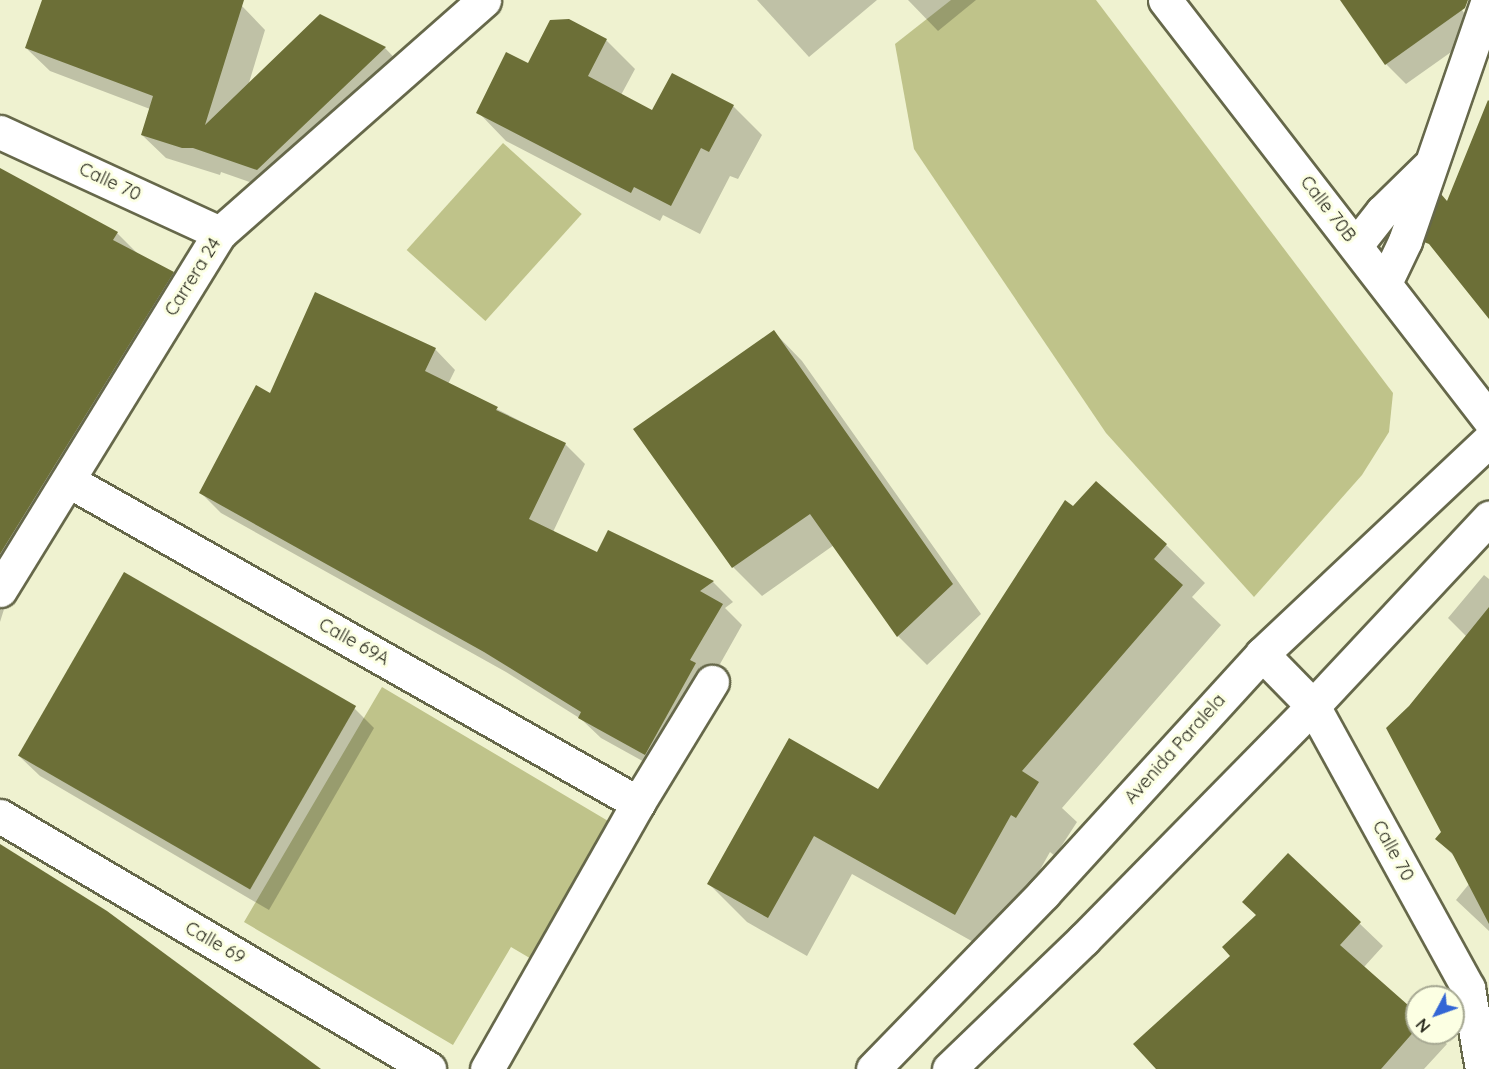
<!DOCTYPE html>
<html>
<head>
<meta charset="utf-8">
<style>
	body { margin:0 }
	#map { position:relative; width:1489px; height:1069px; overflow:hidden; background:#eff2d0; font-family:Quicksand,sans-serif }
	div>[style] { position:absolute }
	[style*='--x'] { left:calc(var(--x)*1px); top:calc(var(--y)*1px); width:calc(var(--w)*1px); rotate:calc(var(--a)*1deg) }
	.green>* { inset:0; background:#bfc38a; transform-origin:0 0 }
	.shadow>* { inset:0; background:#0003 }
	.building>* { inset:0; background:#6c6f37; transform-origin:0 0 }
	.roads { filter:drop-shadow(2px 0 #66684a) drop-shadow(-2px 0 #66684a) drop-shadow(0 2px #66684a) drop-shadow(0 -2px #66684a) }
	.minor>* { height:33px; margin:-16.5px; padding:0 16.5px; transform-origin:16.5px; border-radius:16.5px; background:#fff }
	span { translate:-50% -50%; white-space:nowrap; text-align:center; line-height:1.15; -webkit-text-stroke:6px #fcffe3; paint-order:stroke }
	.street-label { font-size:18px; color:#27281b }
	.north { position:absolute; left:1405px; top:985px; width:60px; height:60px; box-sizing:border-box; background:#fcffe3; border:2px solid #a7a993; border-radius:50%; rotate:229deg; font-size:16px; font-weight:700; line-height:24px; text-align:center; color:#27281b }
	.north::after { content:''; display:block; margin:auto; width:21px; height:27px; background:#3366d5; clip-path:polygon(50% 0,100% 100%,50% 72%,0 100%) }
</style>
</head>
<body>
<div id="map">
	<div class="green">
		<div style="clip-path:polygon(951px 0,1096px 0,1393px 393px,1389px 432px,1362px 475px,1254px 597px,1106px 433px,914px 149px,895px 44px)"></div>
		<div style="left:503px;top:143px;width:106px;height:144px;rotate:42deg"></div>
		<div style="clip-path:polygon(382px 687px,625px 831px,545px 967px,511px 947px,453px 1045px,244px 922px)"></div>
	</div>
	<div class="shadow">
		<div style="clip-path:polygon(44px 0,222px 0,242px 6px,265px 30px,248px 86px,321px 16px,385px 48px,408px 72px,281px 193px,221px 172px,220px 175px,166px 158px,142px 135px,150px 109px,50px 71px,26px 48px)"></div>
		<div style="clip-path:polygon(757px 0,877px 0,809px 57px)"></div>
		<div style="clip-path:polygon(908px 0,976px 0,938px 31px)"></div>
		<div style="clip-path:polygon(1346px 0,1455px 0,1478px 33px,1406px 84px,1386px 64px)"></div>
		<div style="clip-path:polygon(606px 40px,635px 69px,621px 95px,653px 112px,733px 106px,762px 135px,738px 179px,730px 176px,700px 234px,663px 215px,660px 221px,506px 141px,478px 112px,528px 65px)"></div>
		<div style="clip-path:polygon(0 170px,117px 233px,139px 255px,173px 274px,195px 296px,6px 603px,0 622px)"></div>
		<div style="clip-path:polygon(774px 332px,802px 361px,981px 614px,927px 665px,898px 636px,834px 545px,762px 596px,733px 567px,635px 429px)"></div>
		<div style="clip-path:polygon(435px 349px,455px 370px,448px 384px,565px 444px,585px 464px,553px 532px,598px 554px,608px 532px,713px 582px,733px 602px,725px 608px,742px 625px,711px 680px,666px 774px,601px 738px,581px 719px,506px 672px,221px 513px,201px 493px,271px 395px)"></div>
		<div style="clip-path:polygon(1074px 508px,1166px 545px,1205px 583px,1192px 597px,1221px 625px,1062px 808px,1077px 822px,1055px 856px,1050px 852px,993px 953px,852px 874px,807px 956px,747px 922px,709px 884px,879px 791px)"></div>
		<div style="clip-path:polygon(1484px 575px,1489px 579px,1489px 931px,1456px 900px,1469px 884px,1456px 858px,1437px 839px,1442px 832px,1410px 707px,1467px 637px,1448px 618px)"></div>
		<div style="clip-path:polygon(354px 708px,374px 728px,269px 910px,40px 776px,19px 756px)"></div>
		<div style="clip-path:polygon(1288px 855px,1383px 946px,1364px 967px,1417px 1015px,1417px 1033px,1435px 1033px,1447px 1044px,1424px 1069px,1158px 1069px,1258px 915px)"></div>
	</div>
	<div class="building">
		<div style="clip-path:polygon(42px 0,244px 0,205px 125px,320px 14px,386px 47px,257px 170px,193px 148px,182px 148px,141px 135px,153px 96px,25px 48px)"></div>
		<div style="clip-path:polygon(1340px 0,1468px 0,1465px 8px,1385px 65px)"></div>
		<div style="clip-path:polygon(569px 19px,607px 39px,588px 76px,652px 110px,672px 73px,734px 105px,709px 152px,701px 148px,671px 206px,634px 187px,631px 193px,476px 113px,506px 52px,528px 63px,550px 20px)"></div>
		<div style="clip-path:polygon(1488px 100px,1489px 101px,1489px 319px,1429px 244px,1424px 242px,1441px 194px,1447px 201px)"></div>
		<div style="clip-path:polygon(0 168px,118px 232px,113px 240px,174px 272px,0 554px)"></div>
		<div style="clip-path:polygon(315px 292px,436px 348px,425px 371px,498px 407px,496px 410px,566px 443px,529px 519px,597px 552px,608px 530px,714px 581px,700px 591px,723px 604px,690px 660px,696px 663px,645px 755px,578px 718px,581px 712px,484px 652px,199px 493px,256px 385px,270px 393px)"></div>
		<div style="clip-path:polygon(774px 330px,953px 584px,897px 637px,810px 514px,732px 568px,633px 429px)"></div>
		<div style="clip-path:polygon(1096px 481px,1167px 544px,1154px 559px,1183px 585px,1022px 771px,1039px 782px,1016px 818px,1011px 815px,955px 915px,814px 836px,768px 918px,707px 884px,789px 738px,878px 789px,1065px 500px,1073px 506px)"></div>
		<div style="left:124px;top:572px;width:268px;height:212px;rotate:30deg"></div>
		<div style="clip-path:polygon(1489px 607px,1489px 924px,1452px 853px,1435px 839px,1441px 832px,1386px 728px,1409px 706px)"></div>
		<div style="clip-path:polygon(0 844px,107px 911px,321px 1069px,0 1069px)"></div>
		<div style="clip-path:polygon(1288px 853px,1361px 922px,1340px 945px,1417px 1013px,1417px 1028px,1381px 1069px,1156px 1069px,1133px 1044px,1230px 956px,1222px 947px,1256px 915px,1242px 902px)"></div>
	</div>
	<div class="roads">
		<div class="minor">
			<div style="--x:1165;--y:0;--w:530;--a:52.29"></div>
			<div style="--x:0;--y:132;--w:242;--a:24.7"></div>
			<div style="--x:1356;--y:245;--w:42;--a:-51.8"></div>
			<div style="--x:1382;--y:212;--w:64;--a:-44.4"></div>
			<div style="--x:1385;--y:283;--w:47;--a:-64.5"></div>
			<div style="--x:1405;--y:241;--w:255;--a:-71"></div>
			<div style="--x:69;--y:481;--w:654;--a:29.51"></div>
			<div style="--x:0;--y:590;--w:419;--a:-58.4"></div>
			<div style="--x:220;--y:233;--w:352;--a:-41.4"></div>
			<div style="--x:1262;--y:654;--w:73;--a:45.6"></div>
			<div style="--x:1313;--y:706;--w:322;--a:61.2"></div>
			<div style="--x:1468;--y:988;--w:82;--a:80.2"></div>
			<div style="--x:0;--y:816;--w:498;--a:30.5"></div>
			<div style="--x:487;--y:1069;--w:306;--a:-60.4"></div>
			<div style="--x:638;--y:803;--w:142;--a:-58.6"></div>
			<div style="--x:873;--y:1069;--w:245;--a:-45.8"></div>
			<div style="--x:1044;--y:893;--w:323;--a:-47.6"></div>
			<div style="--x:1262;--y:654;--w:312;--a:-43.3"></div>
			<div style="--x:949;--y:1069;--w:187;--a:-43.9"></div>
			<div style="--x:1084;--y:939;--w:327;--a:-45.5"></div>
			<div style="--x:1313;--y:706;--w:258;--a:-46.9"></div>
		</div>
	</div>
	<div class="street-label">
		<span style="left:110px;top:182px;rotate:25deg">Calle 70</span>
		<span style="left:1328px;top:209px;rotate:52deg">Calle 70B</span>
		<span style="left:193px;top:277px;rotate:-58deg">Carrera 24</span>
		<span style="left:354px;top:642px;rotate:29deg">Calle 69A</span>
		<span style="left:1175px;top:749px;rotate:-48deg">Avenida Paralela</span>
		<span style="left:1393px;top:851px;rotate:61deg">Calle 70</span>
		<span style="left:215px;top:943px;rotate:30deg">Calle 69</span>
	</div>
	<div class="north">N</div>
</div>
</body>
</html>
